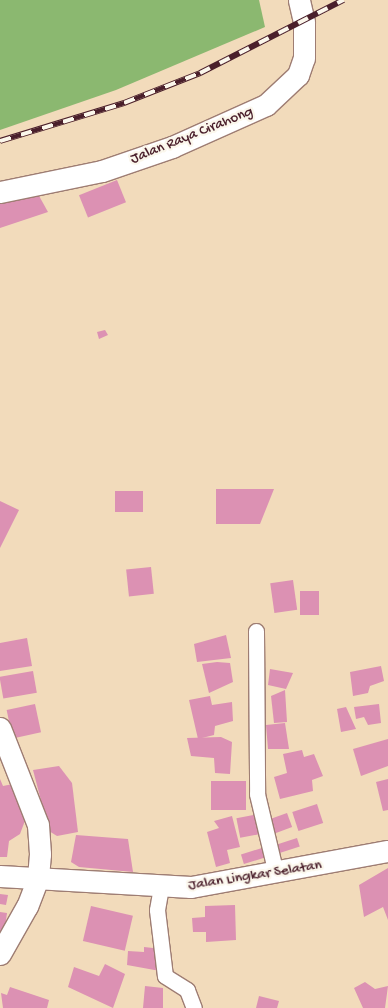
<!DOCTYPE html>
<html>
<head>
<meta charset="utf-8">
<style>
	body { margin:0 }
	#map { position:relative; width:388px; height:1008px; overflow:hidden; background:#f2dbbb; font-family:"Gochi Hand",sans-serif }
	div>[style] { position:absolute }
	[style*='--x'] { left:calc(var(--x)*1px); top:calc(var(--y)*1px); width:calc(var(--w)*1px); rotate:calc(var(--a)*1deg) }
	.forest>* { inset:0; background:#8bb870 }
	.building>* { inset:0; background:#dc91b3; transform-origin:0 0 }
	.roads { filter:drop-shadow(1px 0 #9e7d73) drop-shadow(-1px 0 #9e7d73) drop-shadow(0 1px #9e7d73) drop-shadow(0 -1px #9e7d73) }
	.street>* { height:15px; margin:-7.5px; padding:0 7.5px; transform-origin:7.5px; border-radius:7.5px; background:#fff }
	.secondary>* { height:21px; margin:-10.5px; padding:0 10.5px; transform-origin:10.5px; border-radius:10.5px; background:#fff }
	.rail>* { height:5.5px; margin-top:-2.75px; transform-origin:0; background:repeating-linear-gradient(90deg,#fbf7ec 0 11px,#4a1f2b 0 22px); box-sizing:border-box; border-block:1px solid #4a1f2b }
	span { translate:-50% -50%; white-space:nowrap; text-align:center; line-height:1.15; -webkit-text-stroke:4.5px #fbf7ec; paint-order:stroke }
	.street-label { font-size:15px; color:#4a1f2b }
</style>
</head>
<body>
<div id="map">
	<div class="forest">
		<div style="clip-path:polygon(0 0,259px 0,265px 27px,116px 90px,0 130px)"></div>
	</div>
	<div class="building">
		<div style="left:117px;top:180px;width:24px;height:41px;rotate:68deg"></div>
		<div style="clip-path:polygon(38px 194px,48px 212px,0 228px,0 204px)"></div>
		<div style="clip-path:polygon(105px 330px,108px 335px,99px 339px,97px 332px)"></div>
		<div style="clip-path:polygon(216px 489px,274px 489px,260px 524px,216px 524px)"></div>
		<div style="left:115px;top:491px;width:28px;height:21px"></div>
		<div style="clip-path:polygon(0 501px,19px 510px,0 548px)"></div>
		<div style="left:151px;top:567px;width:27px;height:25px;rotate:84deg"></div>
		<div style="left:293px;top:580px;width:30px;height:23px;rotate:82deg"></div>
		<div style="left:300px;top:591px;width:19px;height:24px"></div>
		<div style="clip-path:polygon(226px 635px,231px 658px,197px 662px,194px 644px)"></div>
		<div style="clip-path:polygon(27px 638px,32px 666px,0 671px,0 643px)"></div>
		<div style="clip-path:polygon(217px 662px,230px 663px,233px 682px,209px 693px,202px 664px)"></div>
		<div style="clip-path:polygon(381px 666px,384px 681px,370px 686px,368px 693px,353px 696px,350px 672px)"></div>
		<div style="clip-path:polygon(270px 669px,293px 673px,286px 689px,268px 685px)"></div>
		<div style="left:33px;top:671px;width:22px;height:34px;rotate:80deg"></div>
		<div style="clip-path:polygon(285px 690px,287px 722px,274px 723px,271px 696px)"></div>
		<div style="clip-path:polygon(210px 696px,212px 705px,232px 702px,233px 721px,215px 726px,214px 735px,198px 739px,189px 700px)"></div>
		<div style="left:35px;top:704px;width:29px;height:29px;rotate:78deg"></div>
		<div style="clip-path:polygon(379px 704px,381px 723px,368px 725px,364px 717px,356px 719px,354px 707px)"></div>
		<div style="clip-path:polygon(346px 707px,356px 729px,341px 732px,337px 709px)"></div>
		<div style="clip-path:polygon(285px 723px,289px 749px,268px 749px,266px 725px)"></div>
		<div style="clip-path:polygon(221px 737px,232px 742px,230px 774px,215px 773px,214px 758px,191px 756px,187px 738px)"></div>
		<div style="clip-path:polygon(388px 739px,388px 766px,361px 776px,353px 749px)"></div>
		<div style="clip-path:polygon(302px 750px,304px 757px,314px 754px,323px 776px,312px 780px,313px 791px,280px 799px,274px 777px,287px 773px,283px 754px)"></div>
		<div style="clip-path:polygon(59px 766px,72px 783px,78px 832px,57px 836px,49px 831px,33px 770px)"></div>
		<div style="clip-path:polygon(0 779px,3px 786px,18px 783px,29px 810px,20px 834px,9px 841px,7px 857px,0 857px)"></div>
		<div style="clip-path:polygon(388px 779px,388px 810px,383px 811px,376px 782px)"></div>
		<div style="left:211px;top:781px;width:35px;height:29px"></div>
		<div style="left:317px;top:804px;width:20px;height:26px;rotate:72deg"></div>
		<div style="left:287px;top:813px;width:15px;height:20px;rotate:70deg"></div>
		<div style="left:258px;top:814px;width:20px;height:22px;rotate:79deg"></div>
		<div style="clip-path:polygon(232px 816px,240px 847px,227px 850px,230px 863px,216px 867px,207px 832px,219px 828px,214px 821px)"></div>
		<div style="clip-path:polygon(76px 835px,128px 839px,133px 872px,79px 867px,71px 862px)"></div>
		<div style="left:297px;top:838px;width:9px;height:26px;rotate:72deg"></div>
		<div style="left:262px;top:848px;width:10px;height:22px;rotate:73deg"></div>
		<div style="clip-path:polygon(388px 868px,388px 920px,383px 907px,364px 917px,359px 885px)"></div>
		<div style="clip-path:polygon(0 894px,8px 895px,6px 905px,0 904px)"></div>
		<div style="clip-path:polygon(235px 905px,236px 940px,206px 942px,206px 932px,193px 932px,192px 918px,205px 917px,205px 906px)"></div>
		<div style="left:91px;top:906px;width:43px;height:36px;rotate:13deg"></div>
		<div style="clip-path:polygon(0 912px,7px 913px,4px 934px,0 934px)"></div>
		<div style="clip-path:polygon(144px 947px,162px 949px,160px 971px,127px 965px,128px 951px,144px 952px)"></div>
		<div style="clip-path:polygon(105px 964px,125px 974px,113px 1008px,68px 987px,74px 967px,99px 976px)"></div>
		<div style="clip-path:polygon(365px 982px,375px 989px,388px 986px,385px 1008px,363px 1008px,354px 988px)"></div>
		<div style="clip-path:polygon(145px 986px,163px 988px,163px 1008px,143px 1008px)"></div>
		<div style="clip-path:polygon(10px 987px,49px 1000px,47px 1008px,3px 1008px,1px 993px,7px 995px)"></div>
		<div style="clip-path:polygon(259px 996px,279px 1001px,277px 1008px,256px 1008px)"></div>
	</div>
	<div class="roads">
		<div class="street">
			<div style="--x:256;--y:631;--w:163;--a:89.6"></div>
			<div style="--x:257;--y:794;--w:82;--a:76.6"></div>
			<div style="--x:161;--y:887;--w:23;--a:100"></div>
			<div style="--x:157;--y:910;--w:66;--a:83.1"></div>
			<div style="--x:165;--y:976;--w:26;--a:32"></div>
			<div style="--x:187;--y:990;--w:19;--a:69"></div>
		</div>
		<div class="secondary">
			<div style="--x:0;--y:192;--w:104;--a:-11.6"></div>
			<div style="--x:102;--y:171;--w:74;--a:-18.9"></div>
			<div style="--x:172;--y:147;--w:103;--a:-24.1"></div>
			<div style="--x:266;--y:105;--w:44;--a:-43.2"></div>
			<div style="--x:298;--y:75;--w:18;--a:-71"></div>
			<div style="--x:304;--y:58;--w:36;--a:-90"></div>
			<div style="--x:304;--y:22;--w:23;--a:-103"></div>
			<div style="--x:0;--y:728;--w:104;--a:68.6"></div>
			<div style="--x:38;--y:825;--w:29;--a:86"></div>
			<div style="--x:40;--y:854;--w:24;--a:95"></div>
			<div style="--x:38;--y:878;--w:30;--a:111"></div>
			<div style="--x:27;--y:906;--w:55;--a:119.4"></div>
			<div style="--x:0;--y:876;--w:191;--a:3.3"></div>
			<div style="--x:191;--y:887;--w:200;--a:-10.4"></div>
		</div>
	</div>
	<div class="rail">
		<div style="--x:0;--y:141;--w:130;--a:-17"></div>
		<div style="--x:124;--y:103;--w:82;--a:-21.5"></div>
		<div style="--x:200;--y:73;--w:161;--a:-27"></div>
	</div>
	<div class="street-label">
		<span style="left:192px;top:136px;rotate:-22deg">Jalan Raya Cirahong</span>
		<span style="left:255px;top:876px;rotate:-9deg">Jalan Lingkar Selatan</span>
	</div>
</div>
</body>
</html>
